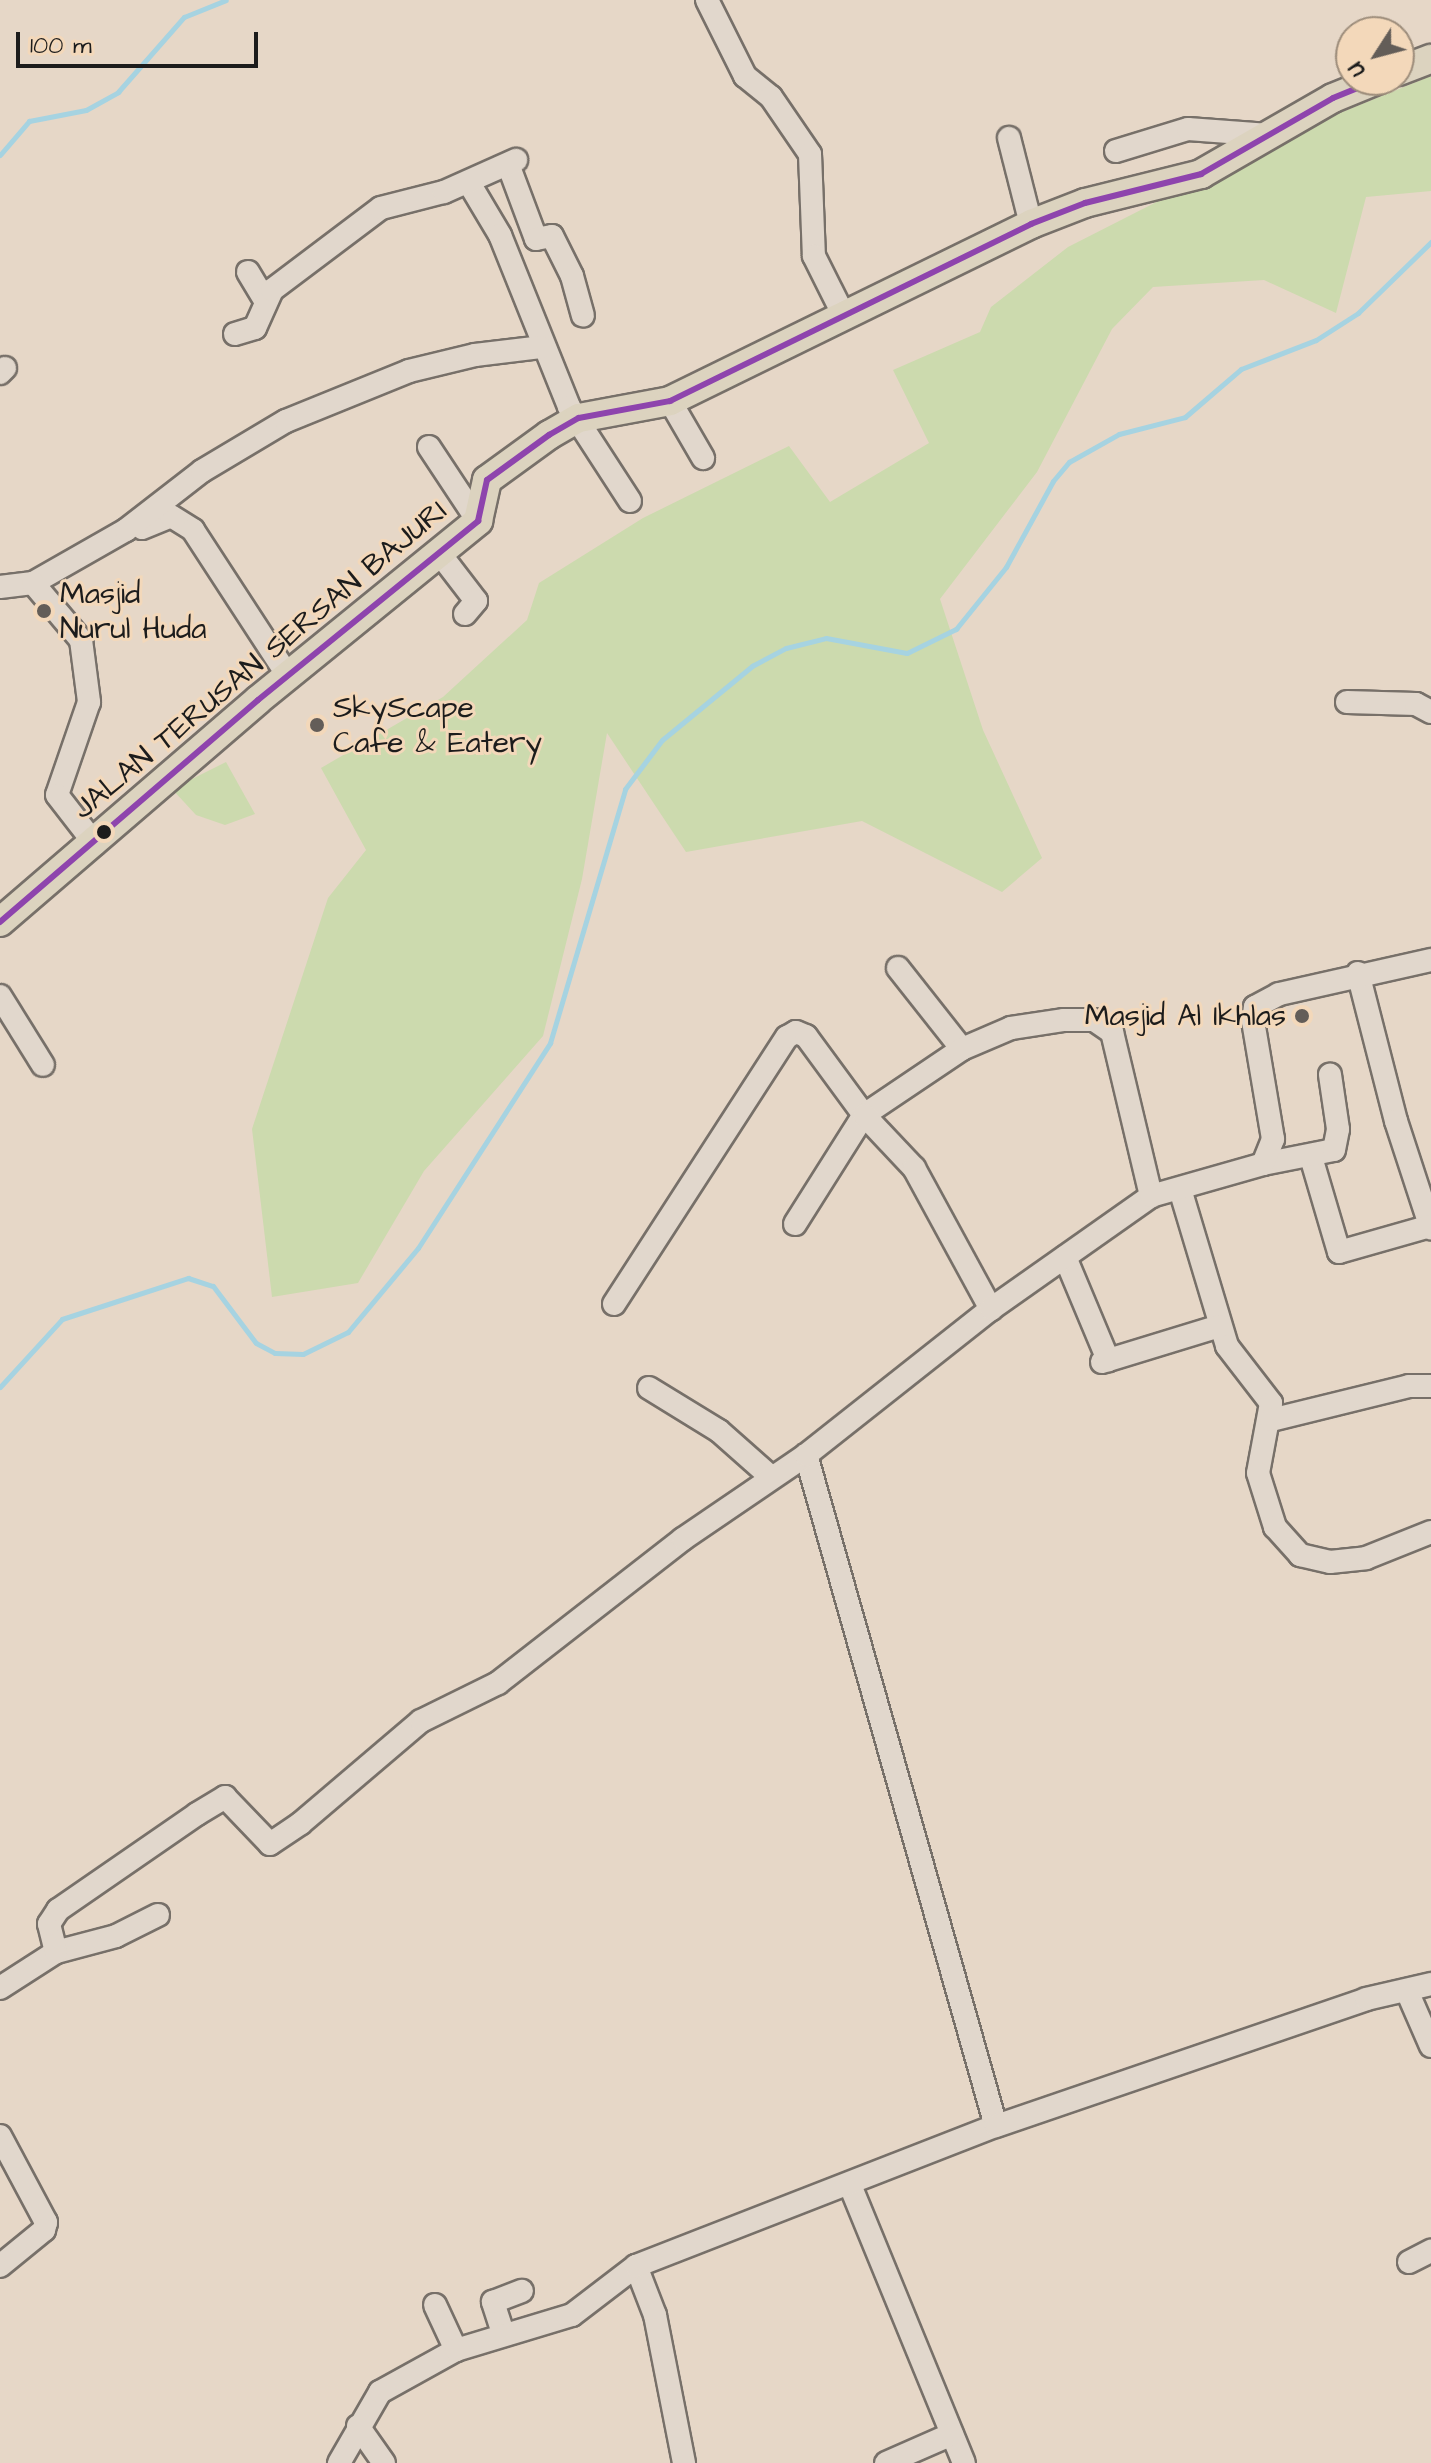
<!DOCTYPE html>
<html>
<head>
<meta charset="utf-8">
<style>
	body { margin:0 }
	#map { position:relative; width:1431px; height:2463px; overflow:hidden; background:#e6d7c7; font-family:"Architects Daughter",sans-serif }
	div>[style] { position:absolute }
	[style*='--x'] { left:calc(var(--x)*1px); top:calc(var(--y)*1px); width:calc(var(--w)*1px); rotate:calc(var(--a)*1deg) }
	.green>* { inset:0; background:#ccdaae }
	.stream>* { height:5px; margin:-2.5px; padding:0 2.5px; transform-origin:2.5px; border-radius:2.5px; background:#a6d3e1 }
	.roads { filter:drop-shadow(2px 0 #777069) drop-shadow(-2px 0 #777069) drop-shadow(0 2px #777069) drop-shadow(0 -2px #777069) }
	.minor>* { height:22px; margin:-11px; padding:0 11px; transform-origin:11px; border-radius:11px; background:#e1d7cc }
	.major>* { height:28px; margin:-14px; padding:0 14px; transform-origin:14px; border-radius:14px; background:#dcd3bf }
	.bus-1>* { height:6px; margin:-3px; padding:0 3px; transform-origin:3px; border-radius:3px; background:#8e44ad }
	.dots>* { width:22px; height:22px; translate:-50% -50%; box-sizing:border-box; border:4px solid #f3d8ba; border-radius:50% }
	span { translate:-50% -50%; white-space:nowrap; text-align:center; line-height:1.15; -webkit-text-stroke:6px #f3d8ba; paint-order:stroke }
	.poi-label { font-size:30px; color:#1c1c1c }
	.left { translate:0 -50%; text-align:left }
	.right { translate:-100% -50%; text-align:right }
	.street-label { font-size:30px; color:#1c1c1c }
	.north { position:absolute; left:1335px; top:16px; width:80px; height:80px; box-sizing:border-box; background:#f3d8ba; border:2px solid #9d8d7b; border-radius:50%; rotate:234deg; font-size:22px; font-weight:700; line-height:32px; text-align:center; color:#1c1c1c }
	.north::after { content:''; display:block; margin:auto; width:28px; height:36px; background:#635d58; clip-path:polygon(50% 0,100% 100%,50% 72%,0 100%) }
	.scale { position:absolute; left:16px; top:32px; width:242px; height:36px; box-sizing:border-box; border:4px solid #1c1c1c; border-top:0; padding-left:10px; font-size:24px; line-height:28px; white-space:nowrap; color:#1c1c1c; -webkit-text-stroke:6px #f3d8ba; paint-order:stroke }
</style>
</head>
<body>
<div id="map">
	<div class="green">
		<div style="clip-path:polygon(1431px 76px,1431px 191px,1366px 197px,1336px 313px,1264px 280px,1153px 287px,1112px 329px,1037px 472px,940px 599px,983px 730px,1042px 858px,1002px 892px,862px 821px,686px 852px,607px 733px,582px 879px,543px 1036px,424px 1171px,358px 1283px,272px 1297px,252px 1129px,328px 898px,366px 850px,321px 768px,443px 697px,527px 620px,539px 583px,643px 518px,789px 446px,830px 502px,929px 443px,893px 370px,980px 332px,991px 307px,1068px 247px,1298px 130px)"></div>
		<div style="clip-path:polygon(226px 762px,255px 814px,225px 825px,196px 815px,172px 789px)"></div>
	</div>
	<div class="stream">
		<div style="--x:0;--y:155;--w:45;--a:-49.5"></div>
		<div style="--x:29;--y:121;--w:58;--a:-10.9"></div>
		<div style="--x:86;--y:110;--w:37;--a:-29"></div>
		<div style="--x:118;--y:92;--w:100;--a:-48.7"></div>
		<div style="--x:184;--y:17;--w:45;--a:-22"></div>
		<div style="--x:0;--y:1387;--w:92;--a:-47.6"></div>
		<div style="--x:62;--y:1319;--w:133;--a:-18"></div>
		<div style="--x:188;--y:1278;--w:26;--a:18"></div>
		<div style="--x:213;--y:1286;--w:71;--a:53"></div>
		<div style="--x:256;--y:1343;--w:21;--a:28"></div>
		<div style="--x:275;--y:1353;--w:28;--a:2"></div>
		<div style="--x:303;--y:1354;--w:50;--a:-26.1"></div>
		<div style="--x:348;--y:1332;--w:109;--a:-50.2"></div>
		<div style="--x:418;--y:1248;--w:244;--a:-57.2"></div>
		<div style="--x:550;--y:1043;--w:265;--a:-73.5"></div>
		<div style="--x:625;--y:789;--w:61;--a:-52.9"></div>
		<div style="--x:662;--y:740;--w:117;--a:-39.4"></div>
		<div style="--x:752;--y:666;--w:38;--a:-28"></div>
		<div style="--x:786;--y:648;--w:41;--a:-14"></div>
		<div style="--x:826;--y:638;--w:82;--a:10.5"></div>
		<div style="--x:907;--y:653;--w:55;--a:-26.1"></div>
		<div style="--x:956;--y:629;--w:80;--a:-51.1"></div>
		<div style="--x:1006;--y:567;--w:98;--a:-61.3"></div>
		<div style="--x:1053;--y:481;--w:25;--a:-50"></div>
		<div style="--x:1069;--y:462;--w:57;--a:-29.2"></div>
		<div style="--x:1119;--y:434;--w:68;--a:-14.4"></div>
		<div style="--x:1185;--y:417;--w:74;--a:-40.6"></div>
		<div style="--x:1241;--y:369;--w:80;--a:-21.1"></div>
		<div style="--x:1316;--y:340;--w:50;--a:-32.7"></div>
		<div style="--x:1358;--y:313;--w:102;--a:-44.2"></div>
	</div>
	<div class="roads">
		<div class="minor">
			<div style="--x:707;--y:0;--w:85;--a:63.4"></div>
			<div style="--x:745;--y:76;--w:33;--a:39"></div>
			<div style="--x:771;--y:97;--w:69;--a:55.6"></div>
			<div style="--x:810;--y:154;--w:102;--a:87.8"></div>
			<div style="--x:814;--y:256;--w:69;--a:63.4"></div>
			<div style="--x:1009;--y:138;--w:89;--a:75.7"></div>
			<div style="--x:1116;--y:151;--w:75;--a:-17"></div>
			<div style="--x:1188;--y:129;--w:81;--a:4.2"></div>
			<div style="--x:508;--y:164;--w:80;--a:69.5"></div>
			<div style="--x:536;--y:239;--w:16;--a:-11"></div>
			<div style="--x:552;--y:236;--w:45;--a:63.4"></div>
			<div style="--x:572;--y:276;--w:41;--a:74.6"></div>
			<div style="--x:469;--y:183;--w:61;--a:59.2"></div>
			<div style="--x:500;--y:235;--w:185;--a:68.1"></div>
			<div style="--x:569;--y:407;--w:112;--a:57"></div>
			<div style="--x:248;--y:272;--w:33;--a:59"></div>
			<div style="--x:235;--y:334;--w:21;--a:-17"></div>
			<div style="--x:255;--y:328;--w:42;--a:-65.9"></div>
			<div style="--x:272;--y:290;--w:136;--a:-37"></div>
			<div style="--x:381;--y:208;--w:65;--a:-14.3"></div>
			<div style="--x:444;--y:192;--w:79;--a:-24"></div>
			<div style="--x:0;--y:373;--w:7;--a:-45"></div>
			<div style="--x:670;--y:401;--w:66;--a:59.9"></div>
			<div style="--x:429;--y:447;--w:89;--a:56.5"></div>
			<div style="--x:142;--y:528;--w:31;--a:-22"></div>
			<div style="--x:171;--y:516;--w:26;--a:32"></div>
			<div style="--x:193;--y:530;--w:176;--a:56.9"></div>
			<div style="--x:440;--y:554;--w:59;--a:52.5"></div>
			<div style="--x:476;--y:601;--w:17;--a:130"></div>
			<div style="--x:33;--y:583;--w:107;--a:-29.7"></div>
			<div style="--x:126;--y:530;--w:96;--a:-37.8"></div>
			<div style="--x:202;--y:471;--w:98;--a:-30.8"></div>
			<div style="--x:286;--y:421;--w:133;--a:-22.1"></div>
			<div style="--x:409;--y:371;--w:68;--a:-13.6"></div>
			<div style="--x:475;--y:355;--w:66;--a:-6.9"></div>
			<div style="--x:0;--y:587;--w:33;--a:-7"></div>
			<div style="--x:33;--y:583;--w:75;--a:49.9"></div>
			<div style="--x:81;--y:640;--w:63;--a:82.6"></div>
			<div style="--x:89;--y:702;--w:98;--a:109"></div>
			<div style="--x:57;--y:795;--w:62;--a:52.2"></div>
			<div style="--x:1347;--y:702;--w:69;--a:1.7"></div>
			<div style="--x:1416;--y:704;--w:17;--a:28"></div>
			<div style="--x:898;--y:968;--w:103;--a:51.7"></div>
			<div style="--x:1358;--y:973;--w:153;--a:75.6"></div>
			<div style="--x:1396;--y:1121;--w:113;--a:71.9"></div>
			<div style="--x:0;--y:996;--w:81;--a:58.1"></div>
			<div style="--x:1311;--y:1157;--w:99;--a:73.6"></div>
			<div style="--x:1339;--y:1252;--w:95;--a:-15.9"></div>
			<div style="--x:1263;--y:1164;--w:72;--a:-11.2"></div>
			<div style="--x:1334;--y:1150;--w:21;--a:-79"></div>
			<div style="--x:1338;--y:1129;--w:55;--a:-98.4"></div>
			<div style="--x:1180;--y:1189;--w:164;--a:73.3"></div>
			<div style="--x:1227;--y:1346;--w:72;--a:52.3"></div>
			<div style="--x:1271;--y:1403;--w:71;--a:100.5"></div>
			<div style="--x:1258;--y:1473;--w:57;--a:72.5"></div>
			<div style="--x:1275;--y:1527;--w:38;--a:48"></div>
			<div style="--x:1300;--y:1555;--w:31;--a:13"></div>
			<div style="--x:1330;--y:1562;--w:36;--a:-6"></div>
			<div style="--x:1366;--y:1558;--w:70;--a:-21.8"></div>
			<div style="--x:795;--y:1224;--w:129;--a:-57.7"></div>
			<div style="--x:864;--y:1115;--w:118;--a:-34"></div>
			<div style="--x:962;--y:1049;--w:53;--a:-23.2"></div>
			<div style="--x:1011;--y:1028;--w:54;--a:-8.6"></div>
			<div style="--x:1064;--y:1020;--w:30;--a:0"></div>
			<div style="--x:1094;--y:1020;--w:22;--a:34"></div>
			<div style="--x:1112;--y:1032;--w:169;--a:76.6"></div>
			<div style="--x:1065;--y:1257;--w:112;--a:67.3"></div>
			<div style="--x:614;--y:1304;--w:318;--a:-57.1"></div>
			<div style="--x:787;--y:1037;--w:10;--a:-29"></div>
			<div style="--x:796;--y:1032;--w:11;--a:22"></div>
			<div style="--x:806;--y:1036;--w:98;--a:53.7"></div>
			<div style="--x:864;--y:1115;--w:73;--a:46.7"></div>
			<div style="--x:914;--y:1168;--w:161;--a:61.4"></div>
			<div style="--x:1102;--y:1362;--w:123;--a:-17"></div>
			<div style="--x:649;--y:1388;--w:82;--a:31.6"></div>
			<div style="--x:719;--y:1431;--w:69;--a:41.5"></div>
			<div style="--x:1271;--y:1420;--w:142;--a:-13.8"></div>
			<div style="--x:1409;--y:1386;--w:22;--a:0"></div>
			<div style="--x:806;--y:1455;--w:697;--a:74.19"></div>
			<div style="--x:56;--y:1952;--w:62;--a:-14.9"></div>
			<div style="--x:116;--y:1936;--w:47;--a:-26.6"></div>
			<div style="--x:0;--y:1988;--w:67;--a:-32.7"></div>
			<div style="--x:56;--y:1952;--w:29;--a:-104"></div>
			<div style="--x:49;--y:1924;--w:17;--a:-57"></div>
			<div style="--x:58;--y:1910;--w:169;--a:-34.6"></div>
			<div style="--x:197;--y:1814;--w:33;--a:-31"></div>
			<div style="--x:225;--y:1797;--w:65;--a:46.2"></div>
			<div style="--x:270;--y:1844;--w:37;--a:-34"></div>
			<div style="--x:301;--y:1823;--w:157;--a:-40.4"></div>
			<div style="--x:421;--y:1721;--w:86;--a:-26.3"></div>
			<div style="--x:498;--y:1683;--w:234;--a:-37.9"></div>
			<div style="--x:683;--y:1539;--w:149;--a:-34.3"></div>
			<div style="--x:806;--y:1455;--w:236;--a:-38.3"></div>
			<div style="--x:991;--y:1309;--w:196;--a:-35.2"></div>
			<div style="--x:1151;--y:1196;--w:116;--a:-15.9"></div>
			<div style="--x:1263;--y:1164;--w:27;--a:-68"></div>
			<div style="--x:1273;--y:1139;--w:120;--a:-99.6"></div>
			<div style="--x:1253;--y:1021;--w:14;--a:-82"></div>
			<div style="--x:1255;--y:1007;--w:27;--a:-28"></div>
			<div style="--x:1279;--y:994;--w:156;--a:-12.6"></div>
			<div style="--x:1407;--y:1991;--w:60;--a:66.4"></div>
			<div style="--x:0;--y:2136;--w:98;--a:61.9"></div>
			<div style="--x:46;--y:2222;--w:8;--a:104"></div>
			<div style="--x:44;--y:2230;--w:57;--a:140.7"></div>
			<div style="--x:850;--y:2185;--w:300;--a:67.7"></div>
			<div style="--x:1409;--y:2262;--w:25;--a:-27"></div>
			<div style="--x:636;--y:2266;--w:53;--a:68.8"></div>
			<div style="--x:655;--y:2315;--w:151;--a:78.9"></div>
			<div style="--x:435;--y:2305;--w:50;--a:65"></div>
			<div style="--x:503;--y:2333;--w:33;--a:-108"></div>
			<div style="--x:493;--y:2302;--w:31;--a:-21"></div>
			<div style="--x:358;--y:2426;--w:45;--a:54.9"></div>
			<div style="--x:339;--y:2463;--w:82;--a:-60"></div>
			<div style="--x:380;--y:2392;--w:87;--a:-28.9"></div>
			<div style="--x:456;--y:2350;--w:121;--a:-16.8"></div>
			<div style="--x:572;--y:2315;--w:81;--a:-37.4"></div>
			<div style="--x:636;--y:2266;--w:386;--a:-21.3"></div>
			<div style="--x:996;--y:2126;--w:391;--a:-18.9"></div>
			<div style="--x:1366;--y:1999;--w:67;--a:-13"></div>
			<div style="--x:886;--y:2463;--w:72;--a:-23.7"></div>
		</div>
		<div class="major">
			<div style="--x:1399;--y:71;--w:34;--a:-21"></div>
			<div style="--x:0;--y:922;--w:340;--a:-40.7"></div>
			<div style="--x:258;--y:700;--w:284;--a:-39.1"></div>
			<div style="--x:478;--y:521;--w:42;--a:-77.6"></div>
			<div style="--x:487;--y:480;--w:77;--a:-36"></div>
			<div style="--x:549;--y:435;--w:34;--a:-30"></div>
			<div style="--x:579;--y:418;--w:93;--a:-10.6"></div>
			<div style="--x:670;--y:401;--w:402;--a:-26.1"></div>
			<div style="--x:1031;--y:224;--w:58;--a:-21.3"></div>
			<div style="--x:1085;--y:203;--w:120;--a:-14"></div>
			<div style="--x:1201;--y:174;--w:152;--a:-29.9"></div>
			<div style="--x:1333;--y:98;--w:48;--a:-22.2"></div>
		</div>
	</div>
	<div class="bus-1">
		<div style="--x:0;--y:922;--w:340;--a:-40.7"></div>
		<div style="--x:258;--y:700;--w:284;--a:-39.1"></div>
		<div style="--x:478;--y:521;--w:42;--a:-77.6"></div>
		<div style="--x:487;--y:480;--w:77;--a:-36"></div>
		<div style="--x:549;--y:435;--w:34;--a:-30"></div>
		<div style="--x:579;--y:418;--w:93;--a:-10.6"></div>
		<div style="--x:670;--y:401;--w:402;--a:-26.1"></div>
		<div style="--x:1031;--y:224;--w:58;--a:-21.3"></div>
		<div style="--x:1085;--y:203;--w:120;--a:-14"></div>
		<div style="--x:1201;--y:174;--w:152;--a:-29.9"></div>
		<div style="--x:1333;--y:98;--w:48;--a:-22.2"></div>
	</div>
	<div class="dots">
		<div style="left:44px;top:611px;background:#635d58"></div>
		<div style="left:317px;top:725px;background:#635d58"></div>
		<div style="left:104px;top:832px;background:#1c1c1c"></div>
		<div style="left:1302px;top:1016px;background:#635d58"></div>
	</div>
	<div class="poi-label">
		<span class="left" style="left:60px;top:611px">Masjid<br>Nurul Huda</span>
		<span class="left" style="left:333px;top:725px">SkyScape<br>Cafe &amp; Eatery</span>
		<span class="right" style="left:1286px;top:1016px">Masjid Al Ikhlas</span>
	</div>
	<div class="street-label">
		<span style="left:260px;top:660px;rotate:-40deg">JALAN TERUSAN SERSAN BAJURI</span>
	</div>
	<div class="north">U</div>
	<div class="scale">100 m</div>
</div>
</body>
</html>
